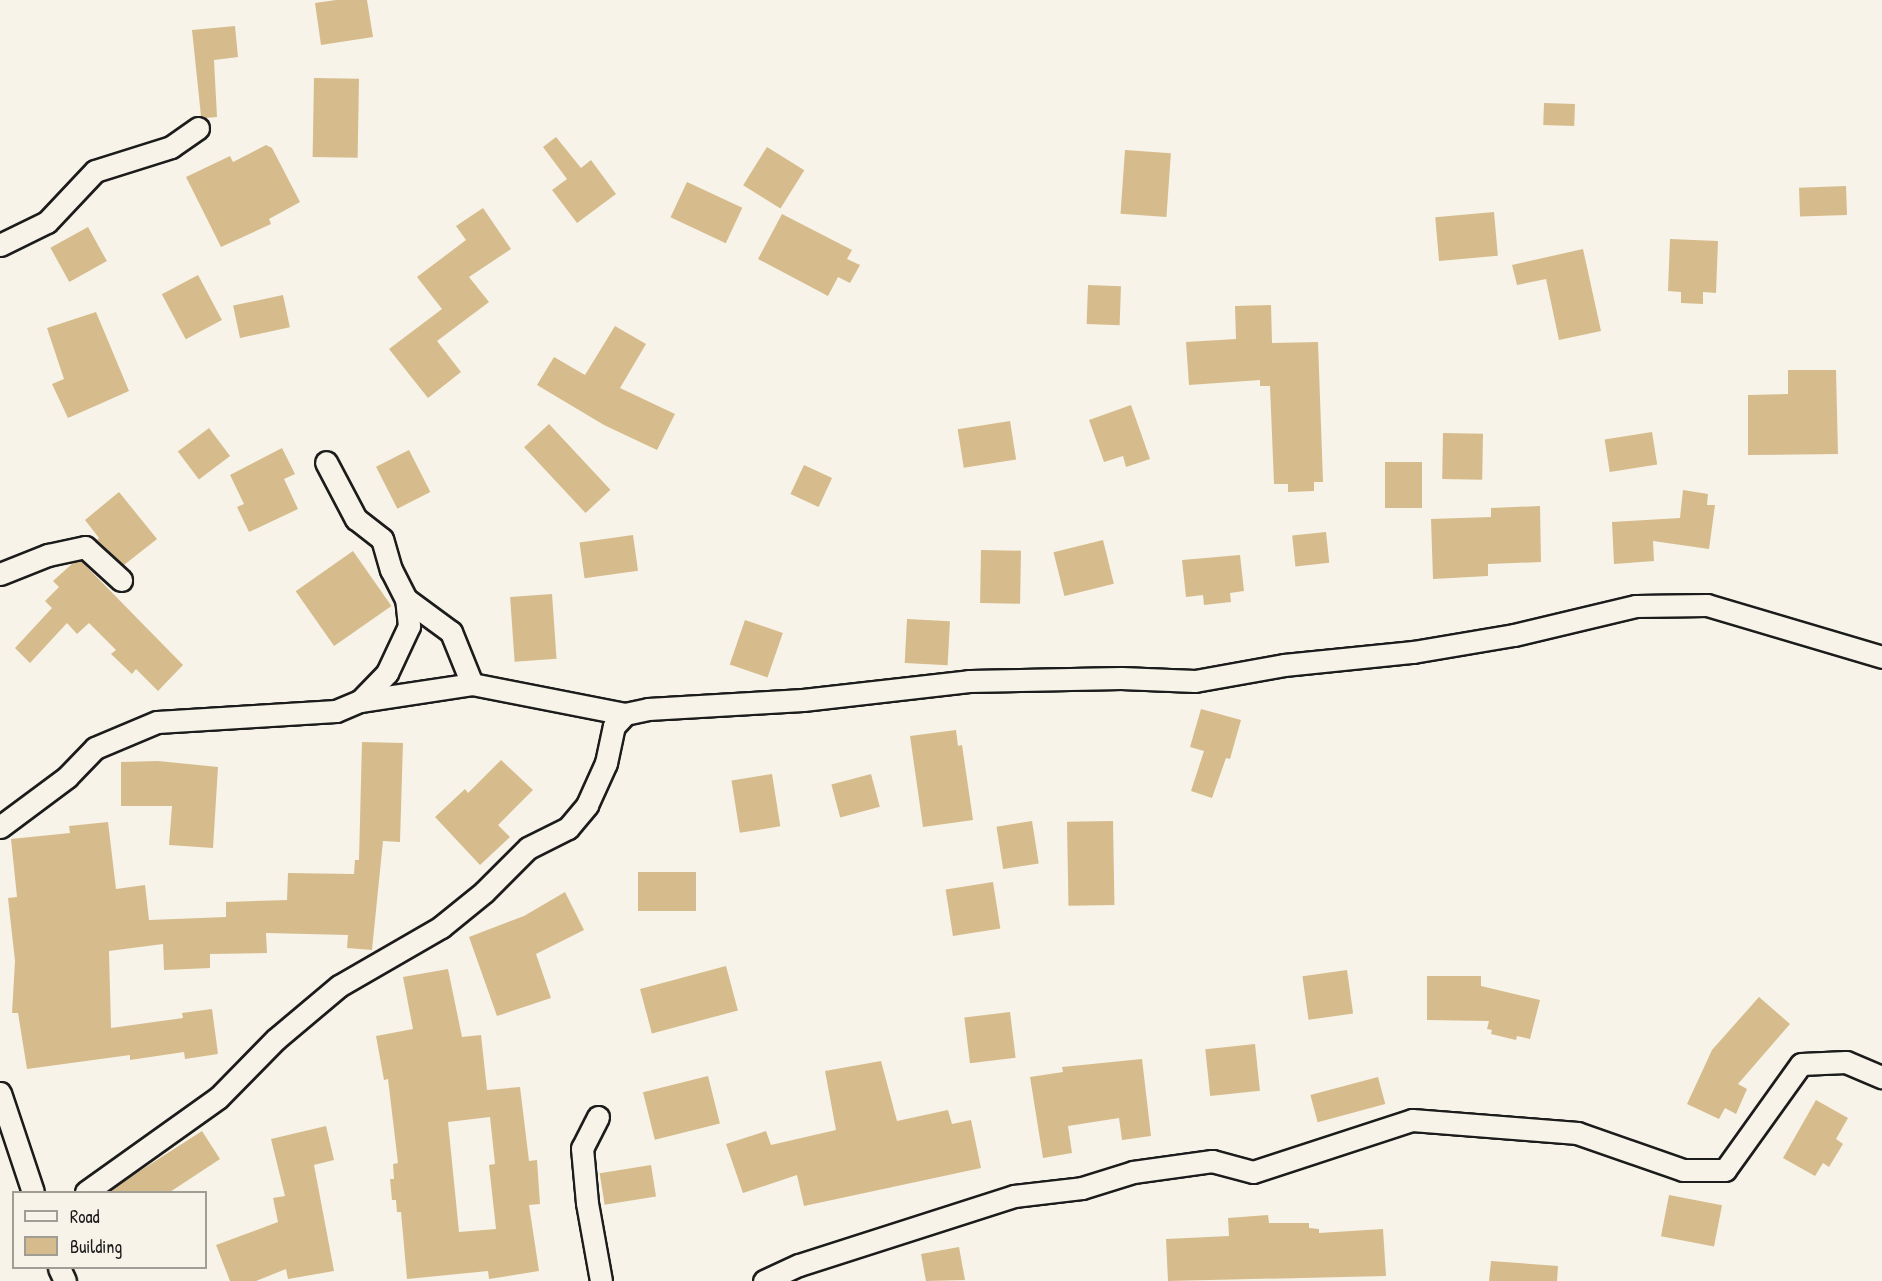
<!DOCTYPE html>
<html>
<head>
<meta charset="utf-8">
<style>
	body { margin:0 }
	#map { position:relative; width:1882px; height:1281px; overflow:hidden; background:#f7f3e8; font-family:"Patrick Hand",sans-serif }
	div>[style] { position:absolute }
	[style*='--x'] { left:calc(var(--x)*1px); top:calc(var(--y)*1px); width:calc(var(--w)*1px); rotate:calc(var(--a)*1deg) }
	.building>* { inset:0; background:#d6bc8c; transform-origin:0 0 }
	.roads { filter:drop-shadow(2px 0 #1c1c1c) drop-shadow(-2px 0 #1c1c1c) drop-shadow(0 2px #1c1c1c) drop-shadow(0 -2px #1c1c1c) }
	.street>* { height:21px; margin:-10.5px; padding:0 10.5px; transform-origin:10.5px; border-radius:10.5px; background:#f7f3e8 }
	span { translate:-50% -50%; white-space:nowrap; text-align:center; line-height:1.15; -webkit-text-stroke:4.5px #f7f3e8; paint-order:stroke }
	.legend { position:absolute; left:12px; top:1191px; width:195px; height:78px; box-sizing:border-box; background:#f7f3e8; border:2px solid #9f9d96; margin:0; padding:8px 10px; list-style:none; font-size:18px; color:#1c1c1c }
	.legend li { display:flex; align-items:center; gap:12px; height:30px }
	.legend b { width:30px; border:2px solid #9f9d96 }
</style>
</head>
<body>
<div id="map">
	<div class="building">
		<div style="clip-path:polygon(336px 0,367px 0,373px 37px,321px 45px,315px 3px)"></div>
		<div style="clip-path:polygon(235px 26px,238px 57px,214px 60px,217px 117px,205px 118px,201px 116px,192px 30px)"></div>
		<div style="left:314px;top:78px;width:45px;height:79px;rotate:1deg"></div>
		<div style="left:1544px;top:103px;width:31px;height:22px;rotate:2deg"></div>
		<div style="clip-path:polygon(556px 137px,581px 168px,591px 160px,616px 194px,577px 223px,552px 190px,567px 179px,543px 147px)"></div>
		<div style="clip-path:polygon(266px 145px,272px 148px,300px 202px,269px 219px,271px 224px,221px 247px,186px 177px,230px 156px,233px 162px)"></div>
		<div style="left:767px;top:147px;width:44px;height:45px;rotate:32deg"></div>
		<div style="left:1125px;top:150px;width:46px;height:64px;rotate:4deg"></div>
		<div style="left:687px;top:182px;width:61px;height:39px;rotate:25deg"></div>
		<div style="left:1846px;top:186px;width:29px;height:47px;rotate:88deg"></div>
		<div style="clip-path:polygon(483px 208px,511px 249px,469px 277px,489px 302px,437px 341px,461px 372px,428px 398px,389px 349px,442px 309px,417px 277px,466px 240px,456px 226px)"></div>
		<div style="left:1494px;top:212px;width:44px;height:59px;rotate:85deg"></div>
		<div style="clip-path:polygon(782px 214px,852px 250px,847px 259px,860px 265px,850px 283px,838px 277px,828px 296px,758px 259px)"></div>
		<div style="left:88px;top:227px;width:39px;height:43px;rotate:61deg"></div>
		<div style="clip-path:polygon(1670px 239px,1718px 241px,1716px 293px,1703px 292px,1703px 304px,1681px 303px,1681px 292px,1668px 291px)"></div>
		<div style="clip-path:polygon(1583px 249px,1601px 331px,1559px 340px,1546px 279px,1517px 285px,1512px 265px)"></div>
		<div style="left:198px;top:275px;width:51px;height:41px;rotate:62deg"></div>
		<div style="left:1088px;top:285px;width:33px;height:39px;rotate:2deg"></div>
		<div style="left:283px;top:295px;width:33px;height:51px;rotate:78deg"></div>
		<div style="clip-path:polygon(1271px 305px,1272px 343px,1318px 342px,1323px 482px,1314px 482px,1314px 491px,1288px 492px,1288px 484px,1274px 484px,1270px 386px,1260px 386px,1260px 380px,1189px 385px,1186px 342px,1236px 339px,1235px 306px)"></div>
		<div style="clip-path:polygon(96px 312px,129px 391px,68px 418px,52px 384px,64px 379px,47px 328px)"></div>
		<div style="clip-path:polygon(615px 326px,646px 344px,620px 388px,675px 414px,657px 450px,604px 425px,537px 385px,554px 357px,585px 375px)"></div>
		<div style="clip-path:polygon(1788px 370px,1836px 370px,1838px 454px,1748px 455px,1748px 395px,1788px 394px)"></div>
		<div style="clip-path:polygon(1131px 405px,1150px 459px,1126px 467px,1123px 456px,1104px 462px,1089px 420px)"></div>
		<div style="left:1010px;top:421px;width:39px;height:53px;rotate:81deg"></div>
		<div style="left:549px;top:424px;width:90px;height:34px;rotate:47deg"></div>
		<div style="left:209px;top:428px;width:35px;height:39px;rotate:53deg"></div>
		<div style="left:1652px;top:432px;width:33px;height:48px;rotate:81deg"></div>
		<div style="left:1443px;top:433px;width:40px;height:46px;rotate:1deg"></div>
		<div style="clip-path:polygon(282px 448px,295px 474px,284px 479px,298px 509px,249px 532px,237px 507px,244px 504px,230px 475px)"></div>
		<div style="left:409px;top:450px;width:47px;height:37px;rotate:63deg"></div>
		<div style="left:1385px;top:462px;width:37px;height:46px"></div>
		<div style="left:804px;top:465px;width:31px;height:32px;rotate:25deg"></div>
		<div style="clip-path:polygon(1683px 490px,1708px 494px,1707px 505px,1715px 505px,1709px 549px,1653px 541px,1654px 561px,1614px 564px,1612px 522px,1680px 518px)"></div>
		<div style="clip-path:polygon(119px 492px,157px 539px,124px 565px,97px 540px,99px 538px,85px 520px)"></div>
		<div style="clip-path:polygon(1540px 506px,1541px 562px,1488px 564px,1488px 576px,1433px 579px,1431px 519px,1491px 517px,1491px 508px)"></div>
		<div style="left:1326px;top:532px;width:31px;height:34px;rotate:84deg"></div>
		<div style="left:633px;top:535px;width:36px;height:54px;rotate:82deg"></div>
		<div style="left:1103px;top:540px;width:45px;height:51px;rotate:76deg"></div>
		<div style="left:981px;top:550px;width:40px;height:53px;rotate:1deg"></div>
		<div style="left:353px;top:551px;width:67px;height:70px;rotate:55deg"></div>
		<div style="clip-path:polygon(1240px 555px,1244px 591px,1230px 593px,1231px 602px,1204px 605px,1203px 595px,1186px 597px,1182px 560px)"></div>
		<div style="clip-path:polygon(81px 561px,183px 665px,158px 691px,136px 669px,132px 674px,111px 654px,116px 650px,89px 623px,77px 634px,67px 623px,30px 663px,15px 648px,52px 608px,45px 601px,59px 587px,53px 581px,73px 563px)"></div>
		<div style="left:552px;top:594px;width:65px;height:42px;rotate:86deg"></div>
		<div style="left:907px;top:619px;width:43px;height:44px;rotate:3deg"></div>
		<div style="left:745px;top:620px;width:40px;height:47px;rotate:19deg"></div>
		<div style="clip-path:polygon(1201px 709px,1241px 720px,1230px 759px,1226px 758px,1212px 798px,1191px 791px,1204px 751px,1190px 747px)"></div>
		<div style="clip-path:polygon(956px 730px,958px 746px,962px 745px,973px 820px,923px 827px,910px 736px)"></div>
		<div style="clip-path:polygon(362px 742px,403px 743px,400px 842px,383px 841px,372px 950px,347px 948px,348px 935px,266px 933px,267px 953px,210px 954px,210px 968px,164px 970px,163px 944px,109px 951px,111px 1028px,183px 1018px,182px 1013px,212px 1009px,218px 1054px,185px 1059px,184px 1052px,130px 1060px,130px 1055px,27px 1069px,18px 1013px,12px 1013px,15px 961px,8px 898px,17px 897px,11px 839px,70px 833px,69px 826px,108px 822px,116px 889px,145px 885px,149px 920px,226px 917px,226px 902px,287px 900px,288px 873px,354px 874px,355px 860px,359px 860px)"></div>
		<div style="clip-path:polygon(501px 760px,533px 790px,498px 825px,510px 837px,480px 865px,435px 817px,465px 789px,468px 793px)"></div>
		<div style="clip-path:polygon(158px 761px,218px 767px,213px 848px,169px 845px,172px 806px,121px 806px,121px 762px)"></div>
		<div style="left:772px;top:774px;width:53px;height:41px;rotate:81deg"></div>
		<div style="left:871px;top:774px;width:34px;height:41px;rotate:75deg"></div>
		<div style="left:1032px;top:821px;width:43px;height:36px;rotate:81deg"></div>
		<div style="left:1113px;top:821px;width:84px;height:46px;rotate:89deg"></div>
		<div style="left:696px;top:872px;width:39px;height:58px;rotate:90deg"></div>
		<div style="left:993px;top:882px;width:47px;height:48px;rotate:81deg"></div>
		<div style="clip-path:polygon(565px 892px,584px 930px,536px 954px,551px 998px,497px 1016px,469px 937px,524px 916px)"></div>
		<div style="left:726px;top:966px;width:46px;height:89px;rotate:75deg"></div>
		<div style="clip-path:polygon(evenodd,448px 969px,462px 1037px,481px 1035px,487px 1090px,520px 1087px,529px 1161px,537px 1160px,540px 1204px,529px 1205px,539px 1271px,489px 1279px,488px 1271px,407px 1279px,401px 1212px,397px 1212px,396px 1200px,392px 1200px,390px 1179px,394px 1179px,393px 1164px,398px 1163px,388px 1079px,384px 1080px,376px 1036px,413px 1029px,403px 977px,448px 969px,490px 1117px,495px 1164px,489px 1165px,496px 1229px,459px 1232px,448px 1122px,490px 1117px)"></div>
		<div style="left:1347px;top:970px;width:44px;height:45px;rotate:82deg"></div>
		<div style="clip-path:polygon(1427px 976px,1481px 976px,1481px 986px,1540px 1000px,1530px 1039px,1517px 1036px,1516px 1040px,1491px 1034px,1492px 1030px,1487px 1029px,1489px 1021px,1427px 1020px)"></div>
		<div style="clip-path:polygon(1759px 997px,1790px 1024px,1738px 1084px,1747px 1089px,1736px 1114px,1725px 1108px,1719px 1119px,1687px 1104px,1712px 1050px)"></div>
		<div style="left:1010px;top:1012px;width:46px;height:46px;rotate:83deg"></div>
		<div style="left:1255px;top:1044px;width:47px;height:50px;rotate:84deg"></div>
		<div style="clip-path:polygon(1142px 1059px,1151px 1136px,1122px 1140px,1119px 1118px,1068px 1126px,1072px 1153px,1043px 1158px,1030px 1077px,1063px 1072px,1062px 1067px)"></div>
		<div style="clip-path:polygon(881px 1061px,897px 1121px,948px 1110px,952px 1124px,971px 1120px,981px 1168px,804px 1206px,797px 1175px,743px 1193px,726px 1144px,766px 1131px,771px 1145px,836px 1130px,825px 1071px)"></div>
		<div style="left:708px;top:1076px;width:49px;height:67px;rotate:76deg"></div>
		<div style="left:1378px;top:1077px;width:28px;height:70px;rotate:75deg"></div>
		<div style="clip-path:polygon(1816px 1100px,1848px 1118px,1836px 1139px,1843px 1144px,1829px 1167px,1823px 1163px,1815px 1176px,1783px 1158px)"></div>
		<div style="clip-path:polygon(326px 1126px,334px 1160px,314px 1165px,334px 1271px,288px 1279px,286px 1269px,256px 1281px,230px 1281px,216px 1245px,278px 1222px,273px 1198px,285px 1196px,271px 1139px)"></div>
		<div style="clip-path:polygon(202px 1131px,220px 1159px,170px 1192px,107px 1192px)"></div>
		<div style="left:651px;top:1165px;width:32px;height:52px;rotate:81deg"></div>
		<div style="left:1669px;top:1195px;width:54px;height:42px;rotate:11deg"></div>
		<div style="clip-path:polygon(1268px 1215px,1269px 1223px,1309px 1223px,1309px 1228px,1319px 1229px,1319px 1233px,1383px 1229px,1386px 1276px,1168px 1281px,1166px 1239px,1229px 1236px,1228px 1218px)"></div>
		<div style="clip-path:polygon(959px 1247px,965px 1280px,926px 1281px,921px 1254px)"></div>
		<div style="clip-path:polygon(1491px 1261px,1558px 1266px,1557px 1281px,1489px 1281px)"></div>
	</div>
	<div class="roads">
		<div class="street">
			<div style="--x:0;--y:245;--w:52;--a:-26.1"></div>
			<div style="--x:47;--y:222;--w:70;--a:-46.7"></div>
			<div style="--x:95;--y:171;--w:80;--a:-17.5"></div>
			<div style="--x:171;--y:147;--w:33;--a:-35"></div>
			<div style="--x:0;--y:574;--w:52;--a:-21.6"></div>
			<div style="--x:48;--y:555;--w:38;--a:-12"></div>
			<div style="--x:85;--y:547;--w:49;--a:42.5"></div>
			<div style="--x:406;--y:599;--w:56;--a:36.3"></div>
			<div style="--x:451;--y:632;--w:56;--a:68"></div>
			<div style="--x:360;--y:701;--w:113;--a:-8.6"></div>
			<div style="--x:472;--y:684;--w:156;--a:11.1"></div>
			<div style="--x:625;--y:714;--w:24;--a:-12"></div>
			<div style="--x:648;--y:709;--w:155;--a:-3.3"></div>
			<div style="--x:803;--y:700;--w:167;--a:-6.5"></div>
			<div style="--x:969;--y:681;--w:152;--a:-1.1"></div>
			<div style="--x:1121;--y:678;--w:74;--a:2.3"></div>
			<div style="--x:1195;--y:681;--w:90;--a:-10.2"></div>
			<div style="--x:1284;--y:665;--w:130;--a:-5.8"></div>
			<div style="--x:1413;--y:652;--w:102;--a:-9.6"></div>
			<div style="--x:1514;--y:635;--w:125;--a:-13.4"></div>
			<div style="--x:1636;--y:606;--w:71;--a:-0.8"></div>
			<div style="--x:1707;--y:605;--w:183;--a:16.5"></div>
			<div style="--x:0;--y:827;--w:84;--a:-36.7"></div>
			<div style="--x:67;--y:777;--w:40;--a:-46"></div>
			<div style="--x:95;--y:748;--w:67;--a:-22.8"></div>
			<div style="--x:157;--y:722;--w:179;--a:-3.5"></div>
			<div style="--x:336;--y:711;--w:26;--a:-23"></div>
			<div style="--x:360;--y:701;--w:39;--a:-46"></div>
			<div style="--x:387;--y:673;--w:52;--a:-64.9"></div>
			<div style="--x:409;--y:626;--w:27;--a:-96"></div>
			<div style="--x:406;--y:599;--w:33;--a:-117"></div>
			<div style="--x:391;--y:570;--w:32;--a:-106"></div>
			<div style="--x:382;--y:539;--w:33;--a:-142"></div>
			<div style="--x:356;--y:519;--w:64;--a:-117.8"></div>
			<div style="--x:0;--y:1093;--w:104;--a:71.6"></div>
			<div style="--x:598;--y:1117;--w:35;--a:117"></div>
			<div style="--x:582;--y:1148;--w:55;--a:84.8"></div>
			<div style="--x:587;--y:1203;--w:79;--a:79.8"></div>
			<div style="--x:86;--y:1192;--w:163;--a:-35.5"></div>
			<div style="--x:219;--y:1097;--w:81;--a:-45.5"></div>
			<div style="--x:276;--y:1039;--w:82;--a:-40.1"></div>
			<div style="--x:339;--y:986;--w:118;--a:-30"></div>
			<div style="--x:441;--y:927;--w:55;--a:-39.1"></div>
			<div style="--x:484;--y:892;--w:62;--a:-45"></div>
			<div style="--x:528;--y:848;--w:45;--a:-26.6"></div>
			<div style="--x:568;--y:828;--w:30;--a:-50"></div>
			<div style="--x:587;--y:805;--w:46;--a:-65.7"></div>
			<div style="--x:606;--y:763;--w:38;--a:-78"></div>
			<div style="--x:614;--y:726;--w:16;--a:-47"></div>
			<div style="--x:59;--y:1268;--w:14;--a:65"></div>
			<div style="--x:764;--y:1281;--w:38;--a:-25"></div>
			<div style="--x:799;--y:1265;--w:226;--a:-17.8"></div>
			<div style="--x:1014;--y:1196;--w:68;--a:-6.7"></div>
			<div style="--x:1082;--y:1188;--w:53;--a:-17.4"></div>
			<div style="--x:1133;--y:1172;--w:80;--a:-7.9"></div>
			<div style="--x:1212;--y:1161;--w:42;--a:15"></div>
			<div style="--x:1253;--y:1172;--w:167;--a:-18.1"></div>
			<div style="--x:1412;--y:1120;--w:166;--a:4.5"></div>
			<div style="--x:1577;--y:1133;--w:112;--a:19.2"></div>
			<div style="--x:1683;--y:1170;--w:42;--a:0"></div>
			<div style="--x:1725;--y:1170;--w:130;--a:-54.4"></div>
			<div style="--x:1801;--y:1064;--w:45;--a:-2.5"></div>
			<div style="--x:1846;--y:1062;--w:39;--a:23"></div>
		</div>
	</div>
	<ul class="legend">
	<li><b style="height:8px;background:#f7f3e8"></b>Road</li>
	<li><b style="height:16px;background:#d6bc8c"></b>Building</li>
	</ul>
</div>
</body>
</html>
